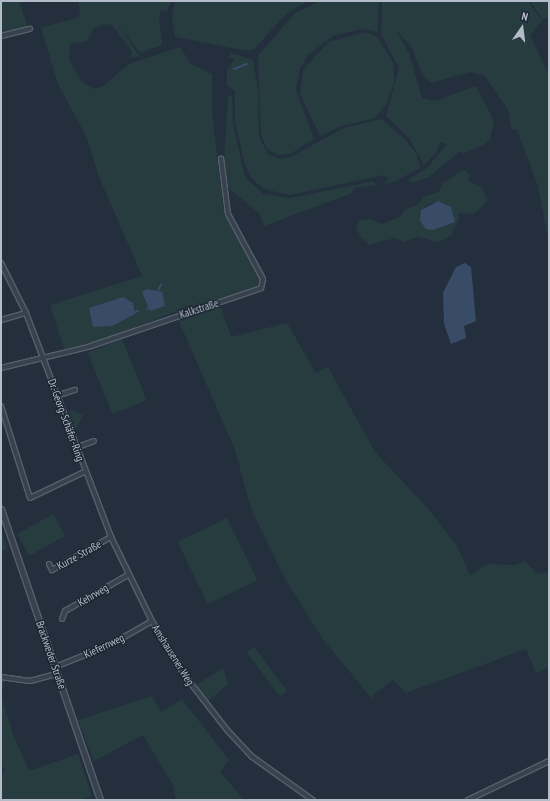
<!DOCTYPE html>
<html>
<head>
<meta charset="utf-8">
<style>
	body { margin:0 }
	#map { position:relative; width:550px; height:801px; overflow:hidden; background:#242f3e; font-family:"PT Sans Narrow",sans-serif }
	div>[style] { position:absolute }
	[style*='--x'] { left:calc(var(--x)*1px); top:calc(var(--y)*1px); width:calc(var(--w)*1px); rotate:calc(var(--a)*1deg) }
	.green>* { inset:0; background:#263c3f; transform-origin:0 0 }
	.water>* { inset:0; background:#394c67 }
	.stream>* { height:1.5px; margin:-0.75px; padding:0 0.75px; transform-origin:0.75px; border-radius:0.75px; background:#394c67 }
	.roads { filter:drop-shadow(1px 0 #565f6c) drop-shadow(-1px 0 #565f6c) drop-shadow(0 1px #565f6c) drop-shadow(0 -1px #565f6c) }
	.minor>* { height:4px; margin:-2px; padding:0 2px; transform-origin:2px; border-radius:2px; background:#38414e }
	.tertiary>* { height:5px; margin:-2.5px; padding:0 2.5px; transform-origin:2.5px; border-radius:2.5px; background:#38414e }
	span { translate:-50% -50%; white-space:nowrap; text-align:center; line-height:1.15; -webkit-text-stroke:3px #1d2633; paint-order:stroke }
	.street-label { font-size:11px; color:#b4bcc9 }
	.frame { position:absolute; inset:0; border:2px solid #b4bcc9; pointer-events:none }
	.north { position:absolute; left:502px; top:8px; width:40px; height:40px; -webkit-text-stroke:3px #1d2633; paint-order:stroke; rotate:14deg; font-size:11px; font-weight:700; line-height:16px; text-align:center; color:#b4bcc9 }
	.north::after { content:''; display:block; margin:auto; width:14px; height:18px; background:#b4bcc9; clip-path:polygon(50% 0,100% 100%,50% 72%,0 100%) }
</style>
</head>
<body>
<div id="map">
	<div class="green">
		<div style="clip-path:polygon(1px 1px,19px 1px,28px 28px,1px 34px)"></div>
		<div style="clip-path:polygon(78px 1px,171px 1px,167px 11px,161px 11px,159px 16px,162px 45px,140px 53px,118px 24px,139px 56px,119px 62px,131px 57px,132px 51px,112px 25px,107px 24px,94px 28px,86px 42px,70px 43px,69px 59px,81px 81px,94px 89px,103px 86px,129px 64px,180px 47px,191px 64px,212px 74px,212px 112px,224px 214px,260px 279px,256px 288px,174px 312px,92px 344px,86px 342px,85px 345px,64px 349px,50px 305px,142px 276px,99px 177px,86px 136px,58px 84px,41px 28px,77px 18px,80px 13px)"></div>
		<div style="clip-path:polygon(175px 1px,308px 1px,287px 13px,254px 49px,248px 51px,175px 37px,172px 17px)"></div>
		<div style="clip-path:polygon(320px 1px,379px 1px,378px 32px,362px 29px,333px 36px,308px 55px,300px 69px,296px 90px,314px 139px,290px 154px,277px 155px,267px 149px,261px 134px,258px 56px,295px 13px)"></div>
		<div style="clip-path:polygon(382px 1px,528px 1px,542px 21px,530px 35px,549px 75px,549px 243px,538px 186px,517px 130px,512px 130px,508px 110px,484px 75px,470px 72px,431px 83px,423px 75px,412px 48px,396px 30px,409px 53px,422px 98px,435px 101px,476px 86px,494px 121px,490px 140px,485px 144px,466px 153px,459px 152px,429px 177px,411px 183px,408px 179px,426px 169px,447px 144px,440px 142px,437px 152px,424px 165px,409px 138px,386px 116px,399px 68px,381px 34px)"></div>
		<div style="clip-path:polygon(530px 1px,549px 1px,549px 16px,543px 20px)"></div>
		<div style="clip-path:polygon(366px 32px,377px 37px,394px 64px,394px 83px,386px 105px,375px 118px,341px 126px,320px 136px,300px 94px,303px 70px,328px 42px)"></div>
		<div style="clip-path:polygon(231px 53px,253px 60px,258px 90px,259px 137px,268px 154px,280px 159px,290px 157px,344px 128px,381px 119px,405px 139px,417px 155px,420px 168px,392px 183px,382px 184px,389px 179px,384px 175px,290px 195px,264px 189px,251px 178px,244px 162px,235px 121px,235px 91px,227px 85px,227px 70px,235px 59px,229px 57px)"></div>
		<div style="clip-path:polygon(228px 95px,232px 96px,233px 124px,245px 177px,263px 194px,289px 198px,374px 181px,376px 185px,354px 188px,352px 193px,264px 226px,259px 213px,228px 188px,224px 159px)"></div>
		<div style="clip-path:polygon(evenodd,461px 171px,466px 171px,470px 176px,468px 181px,481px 187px,488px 200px,474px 214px,458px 213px,459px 218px,451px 236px,438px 242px,417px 237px,404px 242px,395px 238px,369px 245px,360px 236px,356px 227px,359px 220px,370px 219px,382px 224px,400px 217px,404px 210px,419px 204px,423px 197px,439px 192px,441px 185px,461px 171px,438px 201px,453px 224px,442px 225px,420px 214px,426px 205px,438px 201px)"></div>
		<div style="clip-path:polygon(212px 307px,221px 307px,231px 337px,287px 323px,316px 373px,328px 367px,375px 452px,432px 513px,457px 546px,470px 575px,488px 564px,516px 565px,525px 561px,537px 574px,549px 572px,549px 667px,536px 673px,526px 649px,406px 693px,393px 680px,374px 694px,372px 699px,322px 638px,285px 579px,251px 509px,235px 450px,178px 319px)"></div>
		<div style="left:122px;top:339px;width:66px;height:37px;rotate:68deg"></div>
		<div style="clip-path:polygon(72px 410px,83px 415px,76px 429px,71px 430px,65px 413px)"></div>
		<div style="left:53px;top:514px;width:25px;height:41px;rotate:61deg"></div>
		<div style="left:227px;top:518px;width:69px;height:55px;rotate:64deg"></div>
		<div style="clip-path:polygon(1px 530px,7px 549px,1px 551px)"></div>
		<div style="left:254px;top:647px;width:55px;height:9px;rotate:53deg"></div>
		<div style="clip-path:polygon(223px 668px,228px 684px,208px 701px,196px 685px)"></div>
		<div style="clip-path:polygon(1px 680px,5px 681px,1px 694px,13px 734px,29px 771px,78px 754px,92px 796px,81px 800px,1px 800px,1px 774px,5px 771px,1px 763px)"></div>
		<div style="clip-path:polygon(152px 696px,161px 712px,182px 699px,229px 760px,220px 772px,244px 800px,176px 800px,173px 785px,143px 735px,94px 761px,78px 720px)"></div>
	</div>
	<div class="water">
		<div style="clip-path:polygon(438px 201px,451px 207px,455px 222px,433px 230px,426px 229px,420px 221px,421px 210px)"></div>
		<div style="clip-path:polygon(465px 263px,471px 267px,476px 321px,464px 326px,466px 338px,451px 344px,444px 324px,443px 293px,456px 267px)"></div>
		<div style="clip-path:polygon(147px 289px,162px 292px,165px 306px,150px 311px,142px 292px)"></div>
		<div style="clip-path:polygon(123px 297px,133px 303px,135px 314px,112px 326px,93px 327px,89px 308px)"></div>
	</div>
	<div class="stream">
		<div style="--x:234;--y:69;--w:14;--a:-21"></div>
		<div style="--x:158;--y:290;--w:6;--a:-59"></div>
		<div style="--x:147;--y:309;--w:2;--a:-27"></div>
		<div style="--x:135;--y:312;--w:3;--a:-18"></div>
	</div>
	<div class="roads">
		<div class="minor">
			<div style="--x:1;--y:36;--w:30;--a:-14"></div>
			<div style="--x:1;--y:263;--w:56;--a:63.4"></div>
			<div style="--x:26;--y:313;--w:240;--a:69.2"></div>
			<div style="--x:111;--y:537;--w:93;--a:64"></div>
			<div style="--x:152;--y:621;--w:64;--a:59"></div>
			<div style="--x:185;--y:676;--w:70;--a:52"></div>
			<div style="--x:228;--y:731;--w:34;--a:47"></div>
			<div style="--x:251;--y:756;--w:76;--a:35.4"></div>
			<div style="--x:1;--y:320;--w:26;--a:-16"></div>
			<div style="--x:1;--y:368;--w:89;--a:-13.6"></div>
			<div style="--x:88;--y:347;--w:183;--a:-18.8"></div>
			<div style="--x:261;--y:288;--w:9;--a:-77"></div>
			<div style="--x:263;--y:279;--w:74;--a:-118.3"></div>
			<div style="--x:228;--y:214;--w:56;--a:-97.1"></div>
			<div style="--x:56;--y:396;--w:20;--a:-18"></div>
			<div style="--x:1;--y:406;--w:96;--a:72.5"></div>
			<div style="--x:30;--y:498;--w:60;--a:-25.7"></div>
			<div style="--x:75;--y:448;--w:20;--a:-20"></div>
			<div style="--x:49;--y:564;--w:7;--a:63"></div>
			<div style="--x:52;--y:570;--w:68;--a:-29.2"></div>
			<div style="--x:62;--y:619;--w:9;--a:-69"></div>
			<div style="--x:65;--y:611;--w:73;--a:-29.7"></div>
			<div style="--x:55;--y:667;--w:59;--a:-21.8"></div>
			<div style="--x:110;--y:645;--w:48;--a:-29.7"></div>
			<div style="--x:1;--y:677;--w:29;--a:8"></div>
			<div style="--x:30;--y:681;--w:28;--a:-15"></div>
			<div style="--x:468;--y:800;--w:90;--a:-25.7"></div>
		</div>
		<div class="tertiary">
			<div style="--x:1;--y:509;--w:307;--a:71.2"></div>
		</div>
	</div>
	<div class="street-label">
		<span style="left:199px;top:309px;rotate:-18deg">Kalkstraße</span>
		<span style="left:66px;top:420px;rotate:70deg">Dr.-Georg-Schäfer-Ring</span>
		<span style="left:79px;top:555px;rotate:-29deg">Kurze Straße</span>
		<span style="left:93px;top:595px;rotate:-30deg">Kehrweg</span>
		<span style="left:104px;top:646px;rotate:-25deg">Kiefernweg</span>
		<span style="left:51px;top:655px;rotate:71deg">Brackweder Straße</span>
		<span style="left:173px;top:655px;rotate:58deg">Amshausener Weg</span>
	</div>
	<div class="frame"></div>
	<div class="north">N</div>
</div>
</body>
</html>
